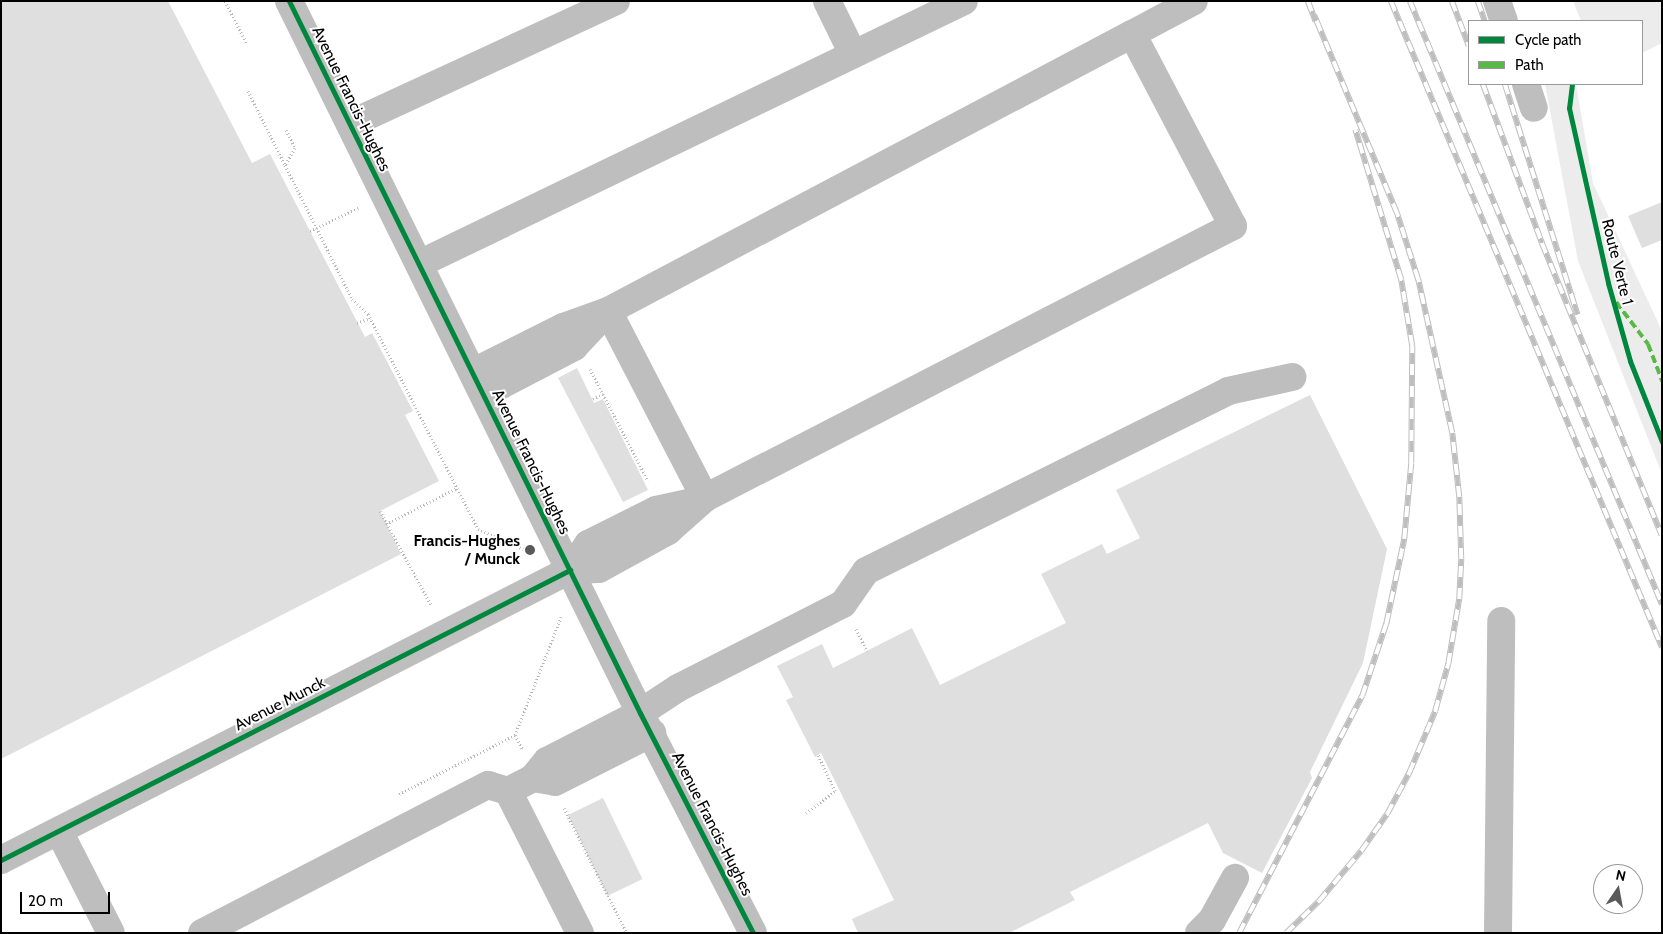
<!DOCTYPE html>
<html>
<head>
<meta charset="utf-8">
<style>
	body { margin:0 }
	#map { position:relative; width:1663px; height:934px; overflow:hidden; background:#fff; font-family:Cabin,sans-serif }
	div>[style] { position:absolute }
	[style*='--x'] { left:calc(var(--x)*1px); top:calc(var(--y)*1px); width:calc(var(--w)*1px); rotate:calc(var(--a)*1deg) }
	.green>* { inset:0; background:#ececec }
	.building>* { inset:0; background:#dfdfdf; transform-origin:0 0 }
	.path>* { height:3px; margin-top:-1.5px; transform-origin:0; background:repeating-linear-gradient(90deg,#b9b9b9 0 1px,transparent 0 3.5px) }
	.minor>* { height:28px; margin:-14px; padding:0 14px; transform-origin:14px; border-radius:14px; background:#bebebe }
	.rail>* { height:5.5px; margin-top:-2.75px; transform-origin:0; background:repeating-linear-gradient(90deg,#fff 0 11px,#bebebe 0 22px); box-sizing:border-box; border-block:1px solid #bebebe }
	.quiet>* { height:4px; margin-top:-2px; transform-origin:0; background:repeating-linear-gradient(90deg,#58b947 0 8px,transparent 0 12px) }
	.cycleway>* { height:5px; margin:-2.5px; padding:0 2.5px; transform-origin:2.5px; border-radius:2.5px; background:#00873e }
	.dots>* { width:14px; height:14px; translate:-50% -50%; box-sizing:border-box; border:2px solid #fff; border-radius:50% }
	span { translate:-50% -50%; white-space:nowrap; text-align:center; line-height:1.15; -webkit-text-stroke:4px #fff; paint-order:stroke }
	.street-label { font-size:16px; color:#000 }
	.poi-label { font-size:16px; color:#000; font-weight:700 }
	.right { translate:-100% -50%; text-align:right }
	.frame { position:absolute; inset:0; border:2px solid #000; pointer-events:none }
	.legend { position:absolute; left:1468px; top:20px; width:175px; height:65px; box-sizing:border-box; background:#fff; border:1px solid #999; margin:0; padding:6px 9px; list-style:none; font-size:15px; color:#000 }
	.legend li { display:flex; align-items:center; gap:10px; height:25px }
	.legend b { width:25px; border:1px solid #999 }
	.north { position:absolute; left:1593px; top:864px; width:50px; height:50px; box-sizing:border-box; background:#fff; border:1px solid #999; border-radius:50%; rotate:12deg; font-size:14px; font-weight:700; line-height:20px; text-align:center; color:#000 }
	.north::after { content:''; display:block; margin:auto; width:18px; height:22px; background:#595959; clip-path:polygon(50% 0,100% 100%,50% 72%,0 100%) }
	.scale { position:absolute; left:20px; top:892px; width:90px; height:22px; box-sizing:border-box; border:2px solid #000; border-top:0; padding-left:6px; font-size:15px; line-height:18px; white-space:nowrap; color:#000; -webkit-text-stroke:4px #fff; paint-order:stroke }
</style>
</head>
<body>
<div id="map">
	<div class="green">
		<div style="clip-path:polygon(1573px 1px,1662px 1px,1662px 43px,1642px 53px,1642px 21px,1581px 21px)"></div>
		<div style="clip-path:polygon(1545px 84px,1576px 84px,1593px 183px,1662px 331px,1662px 474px,1578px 261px)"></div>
	</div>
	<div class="building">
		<div style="clip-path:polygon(1px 1px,168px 1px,252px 163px,270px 154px,365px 337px,372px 333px,413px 411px,405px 415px,439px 481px,380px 511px,401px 554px,1px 759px)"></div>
		<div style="clip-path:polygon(1662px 202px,1662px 240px,1642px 248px,1628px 216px)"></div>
		<div style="clip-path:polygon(577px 368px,594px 403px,603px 399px,648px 490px,623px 502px,558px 378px)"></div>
		<div style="clip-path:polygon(1310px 395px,1387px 549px,1363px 663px,1310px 772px,1312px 778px,1262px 873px,1223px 853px,1208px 823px,1070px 892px,1075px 900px,1009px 933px,858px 933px,852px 919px,894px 900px,821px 753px,815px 757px,786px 700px,793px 697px,777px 666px,822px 644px,833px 668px,912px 628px,940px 685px,1066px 623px,1041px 574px,1102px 544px,1107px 554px,1140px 538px,1116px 490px)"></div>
		<div style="left:603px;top:798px;width:90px;height:39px;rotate:64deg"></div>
	</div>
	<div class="path">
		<div style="--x:225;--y:1;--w:48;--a:62.9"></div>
		<div style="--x:248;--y:91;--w:83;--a:63.4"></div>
		<div style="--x:286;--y:130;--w:20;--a:63"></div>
		<div style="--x:295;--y:148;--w:20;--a:120"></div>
		<div style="--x:285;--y:165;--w:150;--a:63.4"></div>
		<div style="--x:352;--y:299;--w:22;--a:43"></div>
		<div style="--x:368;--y:314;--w:242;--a:62.9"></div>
		<div style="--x:478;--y:529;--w:52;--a:23.6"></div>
		<div style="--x:310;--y:231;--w:55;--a:-25.6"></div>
		<div style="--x:357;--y:323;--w:14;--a:-21"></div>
		<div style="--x:590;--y:369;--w:126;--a:62.6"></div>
		<div style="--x:593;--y:399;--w:11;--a:-27"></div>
		<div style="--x:380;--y:511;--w:107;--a:61.5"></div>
		<div style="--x:386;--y:524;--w:80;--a:-26.9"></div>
		<div style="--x:856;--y:629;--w:25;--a:63"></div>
		<div style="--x:515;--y:735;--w:127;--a:-68.7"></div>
		<div style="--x:399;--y:794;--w:130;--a:-27"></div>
		<div style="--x:515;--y:735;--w:15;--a:62"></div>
		<div style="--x:564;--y:808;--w:140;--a:63.3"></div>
		<div style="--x:806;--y:813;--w:36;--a:-37"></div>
		<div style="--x:835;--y:791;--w:40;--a:-115"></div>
	</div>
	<div class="minor">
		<div style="--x:289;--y:1;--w:794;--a:63.76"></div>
		<div style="--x:640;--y:713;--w:247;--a:62.8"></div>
		<div style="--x:827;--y:1;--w:59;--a:63.9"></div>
		<div style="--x:1497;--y:1;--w:21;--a:71"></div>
		<div style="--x:1132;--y:34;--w:70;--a:-28"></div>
		<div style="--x:1526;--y:84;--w:25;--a:72"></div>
		<div style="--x:350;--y:124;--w:293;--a:-24.8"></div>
		<div style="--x:419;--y:264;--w:605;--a:-25.76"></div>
		<div style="--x:608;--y:311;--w:211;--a:62.6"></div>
		<div style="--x:484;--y:394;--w:102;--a:-27.6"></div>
		<div style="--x:574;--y:347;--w:45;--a:-46.8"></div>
		<div style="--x:570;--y:570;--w:32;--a:-55"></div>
		<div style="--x:588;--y:544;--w:76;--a:-26.6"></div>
		<div style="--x:656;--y:510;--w:46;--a:-12.5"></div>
		<div style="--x:533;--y:778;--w:22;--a:10"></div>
		<div style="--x:555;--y:782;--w:109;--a:-26.8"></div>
		<div style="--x:59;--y:831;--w:114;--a:63"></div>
		<div style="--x:1;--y:860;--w:639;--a:-27.01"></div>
		<div style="--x:570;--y:570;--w:29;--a:-2"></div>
		<div style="--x:599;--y:569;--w:79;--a:-28.8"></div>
		<div style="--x:668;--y:531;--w:50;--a:-41.7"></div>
		<div style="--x:705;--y:498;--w:594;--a:-27.26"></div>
		<div style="--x:1233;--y:226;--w:217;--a:-117.7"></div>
		<div style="--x:1132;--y:34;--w:593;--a:152.14"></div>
		<div style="--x:608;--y:311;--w:48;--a:160.4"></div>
		<div style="--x:563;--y:327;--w:101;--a:153.4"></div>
		<div style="--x:202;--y:933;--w:322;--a:-27.4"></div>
		<div style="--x:488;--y:785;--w:21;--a:17"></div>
		<div style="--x:580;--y:933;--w:159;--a:-116.9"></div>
		<div style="--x:508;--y:791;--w:28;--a:-27"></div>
		<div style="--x:533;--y:778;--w:22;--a:-51"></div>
		<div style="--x:547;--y:761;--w:105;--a:-27.3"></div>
		<div style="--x:640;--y:713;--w:45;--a:-33.3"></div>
		<div style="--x:678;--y:688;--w:185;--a:-27"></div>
		<div style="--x:843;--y:604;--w:40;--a:-55.1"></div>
		<div style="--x:866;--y:571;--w:404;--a:-26.4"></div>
		<div style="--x:1228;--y:391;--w:66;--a:-12.3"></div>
		<div style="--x:1199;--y:933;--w:18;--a:-45"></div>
		<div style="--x:1212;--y:920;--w:48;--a:-61.3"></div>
		<div style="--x:1498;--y:933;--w:312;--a:-89.4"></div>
	</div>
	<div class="rail">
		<div style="--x:1308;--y:1;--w:22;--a:69"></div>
		<div style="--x:1391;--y:1;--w:701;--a:67.24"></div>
		<div style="--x:1410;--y:1;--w:654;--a:67.32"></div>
		<div style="--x:1452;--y:1;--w:48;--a:69.3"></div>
		<div style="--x:1478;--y:1;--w:21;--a:71"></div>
		<div style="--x:1483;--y:84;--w:170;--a:69.6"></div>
		<div style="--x:1542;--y:243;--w:316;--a:67.7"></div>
		<div style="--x:1505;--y:84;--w:242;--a:72.5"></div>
		<div style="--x:1239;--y:933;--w:267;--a:-62.6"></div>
		<div style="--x:1362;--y:696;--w:76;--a:-71.6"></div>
		<div style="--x:1386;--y:624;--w:87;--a:-78"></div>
		<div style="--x:1404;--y:539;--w:76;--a:-84.7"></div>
		<div style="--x:1411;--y:463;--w:117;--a:-89.5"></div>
		<div style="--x:1412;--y:346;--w:67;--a:-99.5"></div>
		<div style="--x:1401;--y:280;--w:157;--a:-107"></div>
		<div style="--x:1286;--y:933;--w:46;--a:-44.1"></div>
		<div style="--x:1319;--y:901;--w:65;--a:-50"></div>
		<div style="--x:1361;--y:851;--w:45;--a:-54.9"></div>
		<div style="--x:1387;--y:814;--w:47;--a:-61.8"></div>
		<div style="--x:1409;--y:773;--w:67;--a:-67.2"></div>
		<div style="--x:1435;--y:711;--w:49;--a:-74.5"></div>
		<div style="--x:1448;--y:664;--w:66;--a:-80.4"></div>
		<div style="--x:1459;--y:599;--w:40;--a:-87.1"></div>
		<div style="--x:1461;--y:559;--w:62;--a:-91.8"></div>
		<div style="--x:1459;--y:497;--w:64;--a:-96.2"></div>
		<div style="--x:1452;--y:433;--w:157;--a:-102.5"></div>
		<div style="--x:1418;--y:280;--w:69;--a:-107.7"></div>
		<div style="--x:1397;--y:214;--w:215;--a:-112.7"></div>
	</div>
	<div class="quiet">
		<div style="--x:1616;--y:302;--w:53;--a:52.7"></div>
		<div style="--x:1648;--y:344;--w:40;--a:69"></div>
	</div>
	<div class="cycleway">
		<div style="--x:289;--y:1;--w:794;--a:63.76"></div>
		<div style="--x:640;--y:713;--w:247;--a:62.8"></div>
		<div style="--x:1572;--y:84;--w:24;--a:97"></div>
		<div style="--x:1569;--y:108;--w:179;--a:77.4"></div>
		<div style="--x:1608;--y:283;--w:81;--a:74.2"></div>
		<div style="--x:1630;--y:361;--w:87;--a:68.4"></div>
		<div style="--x:1;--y:860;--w:639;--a:-27.01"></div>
	</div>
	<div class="dots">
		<div style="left:530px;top:550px;background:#595959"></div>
	</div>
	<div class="street-label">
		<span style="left:351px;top:99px;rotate:64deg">Avenue Francis-Hughes</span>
		<span style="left:1617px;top:262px;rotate:76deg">Route Verte 1</span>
		<span style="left:531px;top:462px;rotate:64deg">Avenue Francis-Hughes</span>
		<span style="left:280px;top:704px;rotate:-27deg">Avenue Munck</span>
		<span style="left:712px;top:824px;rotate:63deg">Avenue Francis-Hughes</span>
	</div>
	<div class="poi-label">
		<span class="right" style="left:520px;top:550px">Francis-Hughes<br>/ Munck</span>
	</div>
	<div class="frame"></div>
	<ul class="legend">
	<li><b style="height:6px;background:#00873e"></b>Cycle path</li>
	<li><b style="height:6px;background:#58b947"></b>Path</li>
	</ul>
	<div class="north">N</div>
	<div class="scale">20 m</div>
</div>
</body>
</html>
